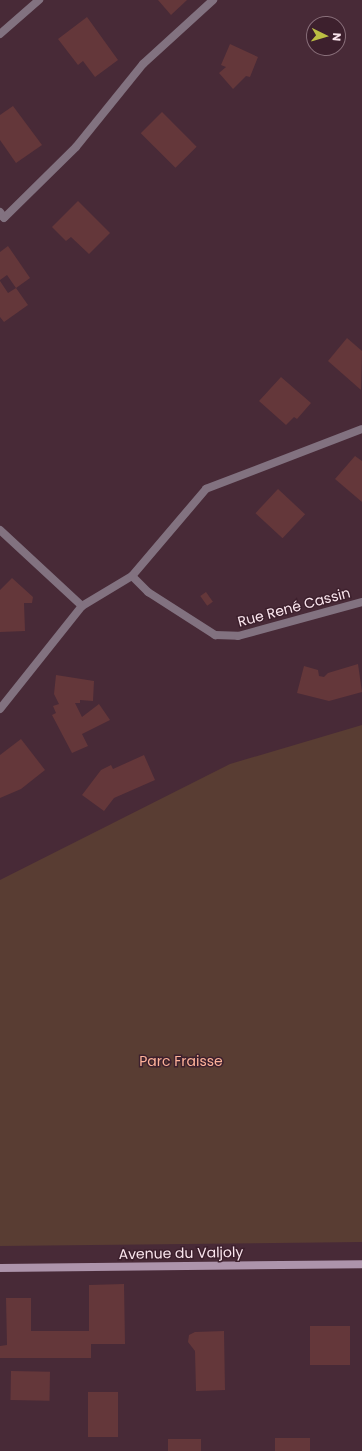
<!DOCTYPE html>
<html>
<head>
<meta charset="utf-8">
<style>
	body { margin:0 }
	#map { position:relative; width:362px; height:1451px; overflow:hidden; background:#482a37; font-family:Poppins,sans-serif }
	div>[style] { position:absolute }
	[style*='--x'] { left:calc(var(--x)*1px); top:calc(var(--y)*1px); width:calc(var(--w)*1px); rotate:calc(var(--a)*1deg) }
	.green>* { inset:0; background:#593d33 }
	.building>* { inset:0; background:#64373a; transform-origin:0 0 }
	.service>* { height:8px; margin:-4px; padding:0 4px; transform-origin:4px; border-radius:4px; background:#827280 }
	.pedestrian>* { height:8px; margin:-4px; padding:0 4px; transform-origin:4px; border-radius:4px; background:#827280 }
	.minor>* { height:8px; margin:-4px; padding:0 4px; transform-origin:4px; border-radius:4px; background:#827280 }
	.secondary>* { height:8px; margin:-4px; padding:0 4px; transform-origin:4px; border-radius:4px; background:#ad94ab }
	span { translate:-50% -50%; white-space:nowrap; text-align:center; line-height:1.15; -webkit-text-stroke:3px #3d202d; paint-order:stroke }
	.street-label { font-size:14px; color:#fae5ed }
	.park-label { font-size:14px; color:#fdb299 }
	.north { position:absolute; left:306px; top:16px; width:40px; height:40px; box-sizing:border-box; background:#3d202d; border:1px solid #896f7a; border-radius:50%; rotate:95deg; font-size:11px; font-weight:700; line-height:16px; text-align:center; color:#fae5ed }
	.north::after { content:''; display:block; margin:auto; width:14px; height:18px; background:#bcbf43; clip-path:polygon(50% 0,100% 100%,50% 72%,0 100%) }
</style>
</head>
<body>
<div id="map">
	<div class="green">
		<div style="clip-path:polygon(362px 725px,362px 1242px,0 1246px,0 880px,230px 764px)"></div>
	</div>
	<div class="building">
		<div style="clip-path:polygon(158px 0,187px 0,171px 15px)"></div>
		<div style="clip-path:polygon(87px 17px,118px 60px,95px 77px,83px 61px,78px 65px,58px 39px)"></div>
		<div style="clip-path:polygon(230px 44px,258px 57px,250px 77px,246px 76px,233px 89px,219px 73px,226px 67px,221px 65px)"></div>
		<div style="clip-path:polygon(13px 106px,42px 145px,16px 163px,0 140px,0 115px)"></div>
		<div style="left:162px;top:112px;width:49px;height:30px;rotate:45deg"></div>
		<div style="clip-path:polygon(78px 201px,110px 233px,89px 254px,71px 237px,66px 241px,52px 227px)"></div>
		<div style="clip-path:polygon(8px 246px,30px 278px,16px 288px,28px 305px,4px 322px,0 317px,0 281px,8px 293px,16px 288px,7px 275px,0 280px,0 252px)"></div>
		<div style="clip-path:polygon(347px 338px,362px 351px,361px 390px,328px 361px)"></div>
		<div style="clip-path:polygon(281px 377px,311px 403px,297px 419px,294px 417px,286px 425px,259px 401px)"></div>
		<div style="clip-path:polygon(355px 456px,362px 461px,362px 502px,335px 479px)"></div>
		<div style="left:278px;top:489px;width:37px;height:33px;rotate:43deg"></div>
		<div style="clip-path:polygon(12px 578px,33px 597px,32px 603px,24px 603px,25px 631px,0 632px,0 590px)"></div>
		<div style="left:206px;top:592px;width:12px;height:7px;rotate:55deg"></div>
		<div style="clip-path:polygon(358px 664px,362px 692px,329px 701px,297px 693px,304px 666px,318px 670px,319px 676px,324px 677px,328px 673px)"></div>
		<div style="clip-path:polygon(56px 675px,94px 681px,93px 701px,80px 700px,80px 703px,75px 703px,82px 717px,99px 704px,110px 720px,82px 734px,88px 746px,72px 753px,52px 715px,56px 713px,53px 706px,59px 704px,54px 694px)"></div>
		<div style="clip-path:polygon(21px 739px,45px 770px,21px 789px,0 798px,0 755px)"></div>
		<div style="clip-path:polygon(144px 755px,155px 780px,114px 798px,104px 811px,82px 795px,101px 770px,111px 765px,113px 769px)"></div>
		<div style="clip-path:polygon(124px 1284px,125px 1344px,91px 1344px,91px 1358px,0 1358px,0 1346px,7px 1345px,6px 1298px,31px 1298px,31px 1331px,89px 1331px,89px 1285px)"></div>
		<div style="left:350px;top:1326px;width:39px;height:40px;rotate:90deg"></div>
		<div style="clip-path:polygon(224px 1331px,225px 1390px,196px 1391px,195px 1351px,188px 1342px,189px 1335px,195px 1332px)"></div>
		<div style="left:11px;top:1371px;width:39px;height:29px;rotate:1deg"></div>
		<div style="left:88px;top:1392px;width:30px;height:45px"></div>
		<div style="left:275px;top:1438px;width:35px;height:13px"></div>
		<div style="left:168px;top:1439px;width:33px;height:12px"></div>
	</div>
	<div class="service">
		<div style="--x:0;--y:530;--w:112;--a:42.8"></div>
		<div style="--x:82;--y:606;--w:58;--a:-31"></div>
	</div>
	<div class="pedestrian">
		<div style="--x:76;--y:147;--w:107;--a:-51.1"></div>
		<div style="--x:143;--y:64;--w:95;--a:-42.4"></div>
	</div>
	<div class="minor">
		<div style="--x:0;--y:34;--w:52;--a:-41.1"></div>
		<div style="--x:0;--y:212;--w:7;--a:56"></div>
		<div style="--x:4;--y:218;--w:101;--a:-44.6"></div>
		<div style="--x:362;--y:429;--w:167;--a:159"></div>
		<div style="--x:206;--y:489;--w:114;--a:130.4"></div>
		<div style="--x:132;--y:576;--w:23;--a:45"></div>
		<div style="--x:148;--y:592;--w:80;--a:32.7"></div>
		<div style="--x:215;--y:635;--w:23;--a:2"></div>
		<div style="--x:238;--y:636;--w:129;--a:-15.3"></div>
		<div style="--x:0;--y:709;--w:132;--a:-51.5"></div>
	</div>
	<div class="secondary">
		<div style="--x:0;--y:1268;--w:362;--a:-0.6"></div>
	</div>
	<div class="street-label">
		<span style="left:294px;top:607px;rotate:-15deg">Rue René Cassin</span>
		<span style="left:181px;top:1253px;rotate:-1deg">Avenue du Valjoly</span>
	</div>
	<div class="park-label">
		<span style="left:181px;top:1061px">Parc Fraisse</span>
	</div>
	<div class="north">N</div>
</div>
</body>
</html>
